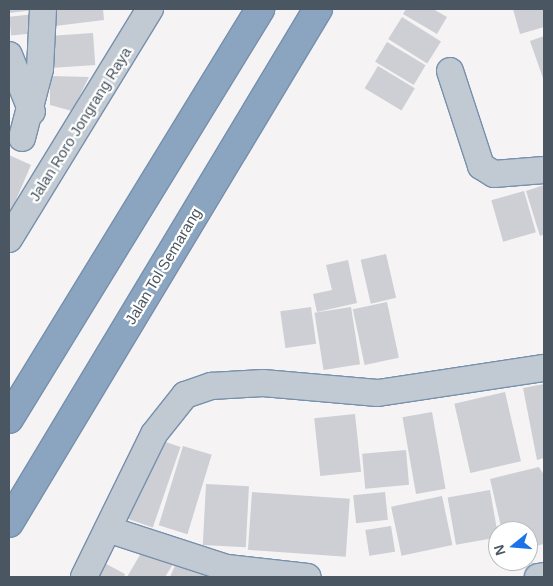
<!DOCTYPE html>
<html>
<head>
<meta charset="utf-8">
<style>
	body { margin:0 }
	#map { position:relative; width:553px; height:586px; overflow:hidden; background:#f5f3f3; font-family:Arial,sans-serif }
	div>[style] { position:absolute }
	[style*='--x'] { left:calc(var(--x)*1px); top:calc(var(--y)*1px); width:calc(var(--w)*1px); rotate:calc(var(--a)*1deg) }
	.building>* { inset:0; background:#cdcfd5; transform-origin:0 0 }
	.roads { filter:drop-shadow(1px 0 #7690ad) drop-shadow(-1px 0 #7690ad) drop-shadow(0 1px #7690ad) drop-shadow(0 -1px #7690ad) }
	.street>* { height:26px; margin:-13px; padding:0 13px; transform-origin:13px; border-radius:13px; background:#c1cad2 }
	.highway>* { height:28px; margin:-14px; padding:0 14px; transform-origin:14px; border-radius:14px; background:#8ba5c1 }
	span { translate:-50% -50%; white-space:nowrap; text-align:center; line-height:1.15; -webkit-text-stroke:4.5px #fff; paint-order:stroke }
	.street-label { font-size:15px; color:#4a5661 }
	.frame { position:absolute; inset:0; border:10px solid #4a5661; pointer-events:none }
	.north { position:absolute; left:488px; top:521px; width:50px; height:50px; box-sizing:border-box; background:#fff; border:1px solid #b7bbc0; border-radius:50%; rotate:253deg; font-size:14px; font-weight:700; line-height:20px; text-align:center; color:#4a5661 }
	.north::after { content:''; display:block; margin:auto; width:18px; height:22px; background:#1a73e8; clip-path:polygon(50% 0,100% 100%,50% 72%,0 100%) }
</style>
</head>
<body>
<div id="map">
	<div class="building">
		<div style="clip-path:polygon(9px 9px,35px 9px,35px 10px,9px 13px)"></div>
		<div style="clip-path:polygon(53px 9px,103px 9px,104px 20px,55px 26px)"></div>
		<div style="clip-path:polygon(406px 9px,433px 9px,447px 17px,437px 34px,403px 14px)"></div>
		<div style="clip-path:polygon(513px 9px,544px 9px,544px 27px,520px 34px)"></div>
		<div style="left:35px;top:14px;width:19px;height:26px;rotate:84deg"></div>
		<div style="left:402px;top:17px;width:46px;height:26px;rotate:32deg"></div>
		<div style="left:93px;top:33px;width:32px;height:41px;rotate:86deg"></div>
		<div style="clip-path:polygon(544px 36px,544px 81px,530px 41px)"></div>
		<div style="left:387px;top:42px;width:45px;height:23px;rotate:31deg"></div>
		<div style="left:378px;top:66px;width:43px;height:26px;rotate:31deg"></div>
		<div style="clip-path:polygon(50px 76px,89px 77px,72px 111px,50px 105px)"></div>
		<div style="clip-path:polygon(9px 155px,31px 165px,9px 216px)"></div>
		<div style="clip-path:polygon(544px 185px,544px 234px,540px 236px,526px 191px)"></div>
		<div style="left:524px;top:191px;width:43px;height:34px;rotate:74deg"></div>
		<div style="left:386px;top:254px;width:45px;height:26px;rotate:77deg"></div>
		<div style="clip-path:polygon(348px 260px,357px 303px,317px 312px,313px 294px,332px 290px,326px 265px)"></div>
		<div style="left:387px;top:302px;width:57px;height:35px;rotate:78deg"></div>
		<div style="left:311px;top:307px;width:37px;height:31px;rotate:82deg"></div>
		<div style="left:351px;top:307px;width:58px;height:37px;rotate:81deg"></div>
		<div style="clip-path:polygon(544px 384px,544px 458px,537px 460px,523px 388px)"></div>
		<div style="left:505px;top:392px;width:71px;height:52px;rotate:77deg"></div>
		<div style="left:432px;top:412px;width:78px;height:30px;rotate:80deg"></div>
		<div style="left:355px;top:414px;width:58px;height:41px;rotate:84deg"></div>
		<div style="left:154px;top:438px;width:28px;height:85px;rotate:19deg"></div>
		<div style="left:183px;top:446px;width:30px;height:83px;rotate:17deg"></div>
		<div style="left:406px;top:450px;width:35px;height:44px;rotate:85deg"></div>
		<div style="clip-path:polygon(539px 467px,544px 475px,544px 544px,528px 548px,528px 531px,502px 531px,490px 479px)"></div>
		<div style="left:206px;top:484px;width:43px;height:61px;rotate:3deg"></div>
		<div style="left:490px;top:490px;width:48px;height:43px;rotate:80deg"></div>
		<div style="left:252px;top:492px;width:98px;height:58px;rotate:4deg"></div>
		<div style="left:385px;top:492px;width:28px;height:32px;rotate:84deg"></div>
		<div style="left:442px;top:496px;width:50px;height:52px;rotate:78deg"></div>
		<div style="left:391px;top:526px;width:26px;height:26px;rotate:81deg"></div>
		<div style="clip-path:polygon(144px 548px,173px 564px,165px 577px,127px 577px)"></div>
		<div style="clip-path:polygon(97px 559px,125px 574px,124px 577px,88px 577px)"></div>
		<div style="clip-path:polygon(177px 561px,210px 577px,170px 577px)"></div>
	</div>
	<div class="roads">
		<div class="street">
			<div style="--x:9;--y:55;--w:61;--a:68"></div>
			<div style="--x:450;--y:71;--w:100;--a:71.9"></div>
			<div style="--x:481;--y:166;--w:15;--a:32"></div>
			<div style="--x:494;--y:174;--w:50;--a:-4.6"></div>
			<div style="--x:22;--y:138;--w:71;--a:-75.4"></div>
			<div style="--x:40;--y:69;--w:60;--a:-87.1"></div>
			<div style="--x:9;--y:239;--w:270;--a:-58.5"></div>
			<div style="--x:110;--y:530;--w:123;--a:18"></div>
			<div style="--x:227;--y:568;--w:81;--a:6.3"></div>
			<div style="--x:84;--y:577;--w:159;--a:-63.9"></div>
			<div style="--x:154;--y:434;--w:50;--a:-51.5"></div>
			<div style="--x:185;--y:395;--w:28;--a:-19"></div>
			<div style="--x:211;--y:386;--w:52;--a:-3.3"></div>
			<div style="--x:263;--y:383;--w:115;--a:5"></div>
			<div style="--x:378;--y:393;--w:168;--a:-8.6"></div>
			<div style="--x:538;--y:577;--w:6;--a:-9"></div>
		</div>
		<div class="highway">
			<div style="--x:9;--y:419;--w:481;--a:-58.5"></div>
			<div style="--x:9;--y:523;--w:600;--a:-58.99"></div>
		</div>
	</div>
	<div class="street-label">
		<span style="left:80px;top:124px;rotate:-58deg">Jalan Roro Jongrang Raya</span>
		<span style="left:163px;top:266px;rotate:-59deg">Jalan Tol Semarang</span>
	</div>
	<div class="frame"></div>
	<div class="north">N</div>
</div>
</body>
</html>
